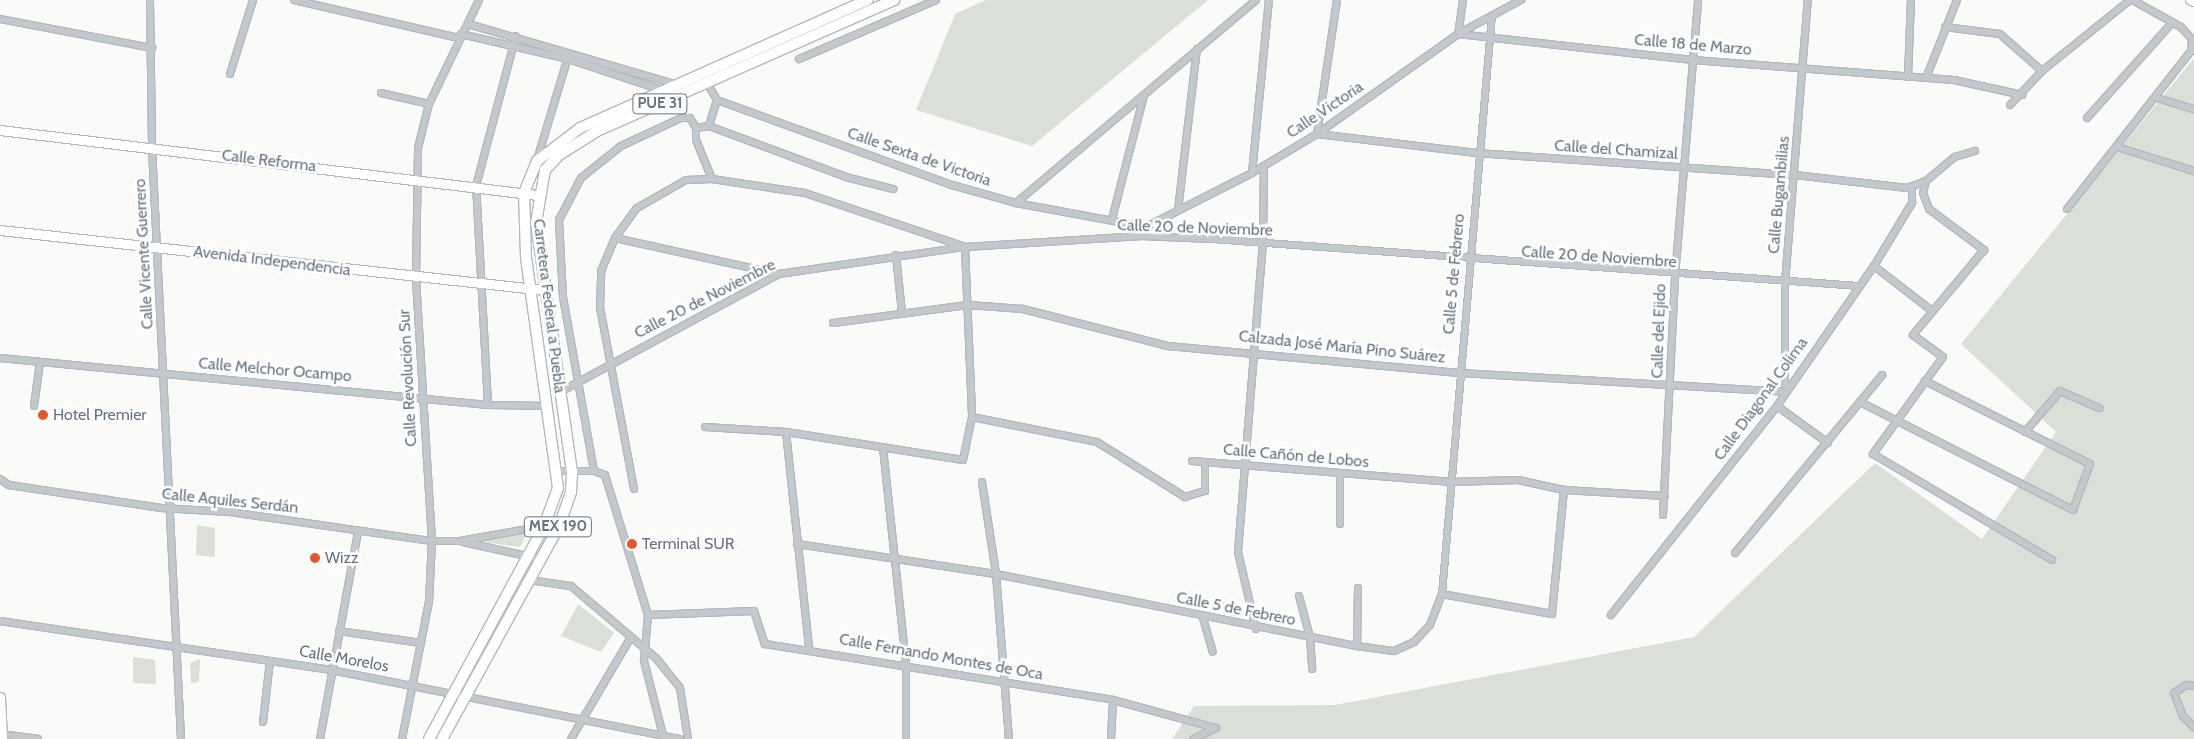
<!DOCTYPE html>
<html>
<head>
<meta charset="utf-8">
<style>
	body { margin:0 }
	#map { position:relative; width:2194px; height:739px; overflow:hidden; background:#fafaf8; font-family:Cabin,sans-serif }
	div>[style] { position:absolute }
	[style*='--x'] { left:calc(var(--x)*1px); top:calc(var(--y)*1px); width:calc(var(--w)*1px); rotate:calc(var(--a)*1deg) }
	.green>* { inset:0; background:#dadfd7 }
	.roads { filter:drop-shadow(1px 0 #b3babf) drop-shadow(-1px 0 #b3babf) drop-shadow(0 1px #b3babf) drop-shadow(0 -1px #b3babf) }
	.street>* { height:6px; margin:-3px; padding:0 3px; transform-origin:3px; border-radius:3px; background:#c3c8cc }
	.secondary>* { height:9px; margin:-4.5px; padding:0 4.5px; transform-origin:4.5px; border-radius:4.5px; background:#fff }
	.primary>* { height:10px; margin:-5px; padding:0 5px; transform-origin:5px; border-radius:5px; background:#fff }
	.dots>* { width:14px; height:14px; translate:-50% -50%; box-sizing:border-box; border:2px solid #fff; border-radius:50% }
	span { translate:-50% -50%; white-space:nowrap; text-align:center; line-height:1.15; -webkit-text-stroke:5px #fff; paint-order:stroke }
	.shield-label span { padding:1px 4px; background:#fff; border:1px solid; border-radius:4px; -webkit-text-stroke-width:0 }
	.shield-label { font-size:15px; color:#657683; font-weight:700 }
	.street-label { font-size:16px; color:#657683 }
	.poi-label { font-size:16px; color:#657683 }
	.left { translate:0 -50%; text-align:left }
</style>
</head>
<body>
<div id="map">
	<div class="green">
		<div style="clip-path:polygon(986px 0,1208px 0,1032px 146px,916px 110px,955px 14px)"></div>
		<div style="clip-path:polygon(2194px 58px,2194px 739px,1172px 739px,1194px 706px,1335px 705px,1694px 637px,1875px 463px,1982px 539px,2056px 432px,1961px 344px)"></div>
		<div style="clip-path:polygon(197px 525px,215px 528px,215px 557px,196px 555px)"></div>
		<div style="clip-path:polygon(528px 532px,520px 547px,475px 541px)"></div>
		<div style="clip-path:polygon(578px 604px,614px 633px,601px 652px,561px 636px)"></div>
		<div style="clip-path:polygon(133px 657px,155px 660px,156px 684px,133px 683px)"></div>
		<div style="clip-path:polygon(200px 659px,199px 682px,191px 683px,190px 663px)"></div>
	</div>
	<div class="roads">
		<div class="street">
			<div style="--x:150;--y:0;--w:148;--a:89.2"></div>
			<div style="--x:152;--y:148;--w:592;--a:87.19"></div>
			<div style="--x:294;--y:0;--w:169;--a:13"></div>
			<div style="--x:1337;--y:0;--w:135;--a:98.5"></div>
			<div style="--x:1317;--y:134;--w:161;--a:6.8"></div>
			<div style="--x:1477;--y:153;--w:319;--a:4"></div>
			<div style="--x:1795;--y:175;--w:113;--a:6.6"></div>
			<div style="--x:1907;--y:188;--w:20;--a:-20"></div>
			<div style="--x:1926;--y:181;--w:38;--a:-40"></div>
			<div style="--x:1955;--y:157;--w:21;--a:-17"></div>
			<div style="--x:1463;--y:0;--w:34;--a:98"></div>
			<div style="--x:1458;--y:34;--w:236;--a:6.3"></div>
			<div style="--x:1693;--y:60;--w:262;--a:4.4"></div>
			<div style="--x:1954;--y:80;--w:70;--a:12.4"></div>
			<div style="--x:0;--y:19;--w:155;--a:10.8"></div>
			<div style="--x:468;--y:24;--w:219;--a:16.2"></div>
			<div style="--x:1945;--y:27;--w:55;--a:7.3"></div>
			<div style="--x:2000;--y:34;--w:56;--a:41.4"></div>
			<div style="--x:461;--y:34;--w:110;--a:13.2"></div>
			<div style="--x:568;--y:59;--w:102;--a:18.3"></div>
			<div style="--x:799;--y:59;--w:149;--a:-23.3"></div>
			<div style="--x:230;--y:74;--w:77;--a:-72.7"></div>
			<div style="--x:1908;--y:77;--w:77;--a:-87.8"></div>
			<div style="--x:1926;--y:78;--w:84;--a:-68.3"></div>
			<div style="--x:706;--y:81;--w:22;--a:60"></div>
			<div style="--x:717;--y:100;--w:250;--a:19.9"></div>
			<div style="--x:952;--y:185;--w:66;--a:15.7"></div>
			<div style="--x:1016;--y:203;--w:132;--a:10.5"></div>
			<div style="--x:381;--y:93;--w:49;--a:12.9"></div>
			<div style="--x:2157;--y:98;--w:39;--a:17"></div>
			<div style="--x:2010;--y:105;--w:47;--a:-46.7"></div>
			<div style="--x:2042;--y:71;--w:113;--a:-38.9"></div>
			<div style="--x:2087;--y:118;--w:127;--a:-48.2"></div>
			<div style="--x:709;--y:126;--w:146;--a:20.4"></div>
			<div style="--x:846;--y:177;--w:49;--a:14.3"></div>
			<div style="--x:2117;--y:147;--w:81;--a:17.3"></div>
			<div style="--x:537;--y:160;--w:108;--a:-73.2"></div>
			<div style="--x:1252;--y:173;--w:174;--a:-84.4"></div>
			<div style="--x:712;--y:179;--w:42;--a:-112.3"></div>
			<div style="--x:696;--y:140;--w:12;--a:-90"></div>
			<div style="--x:696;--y:128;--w:13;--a:-9"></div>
			<div style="--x:709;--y:126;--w:27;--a:-73"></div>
			<div style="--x:1926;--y:181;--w:12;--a:104"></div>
			<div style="--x:1923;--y:193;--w:17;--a:69"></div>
			<div style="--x:1929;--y:209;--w:69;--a:36.7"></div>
			<div style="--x:1984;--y:250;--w:111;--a:129.9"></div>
			<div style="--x:1913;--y:335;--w:37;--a:36"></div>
			<div style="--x:1943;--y:357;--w:120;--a:125.8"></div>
			<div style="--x:1873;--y:454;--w:208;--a:30.6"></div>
			<div style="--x:1016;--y:203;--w:314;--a:-40.2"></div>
			<div style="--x:2067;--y:209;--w:201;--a:-51.9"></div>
			<div style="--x:2191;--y:51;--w:12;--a:-85"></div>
			<div style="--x:2192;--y:39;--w:16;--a:-133"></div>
			<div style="--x:2181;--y:27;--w:56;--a:-151.1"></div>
			<div style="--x:1178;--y:210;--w:162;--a:-83.3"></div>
			<div style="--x:1112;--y:219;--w:128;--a:-75.5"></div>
			<div style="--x:1142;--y:236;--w:10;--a:-66"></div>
			<div style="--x:1146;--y:227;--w:119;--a:-27"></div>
			<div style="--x:1252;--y:173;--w:76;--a:-31"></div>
			<div style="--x:1317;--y:134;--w:173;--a:-35.3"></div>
			<div style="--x:1458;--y:34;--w:72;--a:-28.4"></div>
			<div style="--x:615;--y:238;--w:168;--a:12.4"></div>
			<div style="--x:896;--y:255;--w:58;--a:84.1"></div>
			<div style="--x:1874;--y:266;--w:73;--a:37.8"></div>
			<div style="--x:833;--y:323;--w:136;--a:-7.6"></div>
			<div style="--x:968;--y:305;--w:55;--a:4.2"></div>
			<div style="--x:1023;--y:309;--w:150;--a:14.3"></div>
			<div style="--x:1168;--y:346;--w:292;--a:5.3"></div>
			<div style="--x:1459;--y:373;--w:327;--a:3.3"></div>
			<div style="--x:1785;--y:392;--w:109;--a:-90"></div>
			<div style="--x:1785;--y:283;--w:284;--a:-85.4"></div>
			<div style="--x:0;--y:358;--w:490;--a:5.5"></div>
			<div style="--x:488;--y:405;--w:59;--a:1"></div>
			<div style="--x:560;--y:392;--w:249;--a:-28.3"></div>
			<div style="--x:779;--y:274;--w:188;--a:-8.3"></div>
			<div style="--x:965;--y:247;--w:177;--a:-3.6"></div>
			<div style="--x:1142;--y:236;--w:69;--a:2.5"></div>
			<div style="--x:1211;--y:239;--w:650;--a:4.15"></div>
			<div style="--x:1860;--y:402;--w:239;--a:26.9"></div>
			<div style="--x:2073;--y:510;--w:49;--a:-69.7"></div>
			<div style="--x:2090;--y:464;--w:185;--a:-153.3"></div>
			<div style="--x:488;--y:405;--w:219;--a:-93.1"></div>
			<div style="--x:476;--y:186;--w:155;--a:-75.1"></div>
			<div style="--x:34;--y:406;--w:44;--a:-82.2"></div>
			<div style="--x:1777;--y:406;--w:63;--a:36"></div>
			<div style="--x:972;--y:417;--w:127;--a:11.3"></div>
			<div style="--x:1097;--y:442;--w:104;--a:32"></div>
			<div style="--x:1185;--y:497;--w:21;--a:-17"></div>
			<div style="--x:1205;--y:491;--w:29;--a:-90"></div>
			<div style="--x:786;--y:432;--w:218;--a:83.9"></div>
			<div style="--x:2025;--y:432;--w:54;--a:-49.5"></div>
			<div style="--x:2060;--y:391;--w:43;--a:23.6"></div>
			<div style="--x:883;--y:448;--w:217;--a:83.9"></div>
			<div style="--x:906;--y:664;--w:75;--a:90"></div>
			<div style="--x:1192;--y:461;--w:261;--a:4.6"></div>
			<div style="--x:1452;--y:482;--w:66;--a:-1.7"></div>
			<div style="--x:1518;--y:480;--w:47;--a:12.3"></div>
			<div style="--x:1564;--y:490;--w:101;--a:3.4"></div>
			<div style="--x:559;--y:471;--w:35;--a:0"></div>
			<div style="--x:1340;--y:474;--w:50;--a:90"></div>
			<div style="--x:0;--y:479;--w:11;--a:34"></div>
			<div style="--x:9;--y:485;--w:154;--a:8.6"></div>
			<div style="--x:161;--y:508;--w:69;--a:3.3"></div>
			<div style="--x:230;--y:512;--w:204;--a:8.2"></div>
			<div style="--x:432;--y:541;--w:28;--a:0"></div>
			<div style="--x:460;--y:541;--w:85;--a:-10.1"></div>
			<div style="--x:544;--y:526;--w:13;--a:23"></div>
			<div style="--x:982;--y:482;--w:93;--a:81.3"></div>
			<div style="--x:996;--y:574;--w:166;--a:85.5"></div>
			<div style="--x:634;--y:489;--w:184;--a:-100.6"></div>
			<div style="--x:600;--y:308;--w:37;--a:-88"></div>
			<div style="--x:601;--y:271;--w:36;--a:-67"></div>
			<div style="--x:615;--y:238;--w:37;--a:-54"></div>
			<div style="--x:637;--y:208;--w:56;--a:-29.7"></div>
			<div style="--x:686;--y:180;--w:26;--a:-2"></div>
			<div style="--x:712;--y:179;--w:94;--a:8.6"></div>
			<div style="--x:805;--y:193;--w:169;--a:18.6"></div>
			<div style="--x:965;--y:247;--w:170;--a:87.6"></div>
			<div style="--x:972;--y:417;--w:44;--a:101.8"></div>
			<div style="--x:963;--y:460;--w:179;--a:-171"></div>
			<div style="--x:786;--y:432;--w:81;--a:-176.5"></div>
			<div style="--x:1663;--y:515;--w:239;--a:-87.1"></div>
			<div style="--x:1675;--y:276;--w:277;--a:-85.2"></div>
			<div style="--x:463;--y:542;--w:79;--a:12.4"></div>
			<div style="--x:797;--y:544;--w:201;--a:8.6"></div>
			<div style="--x:996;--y:574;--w:368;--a:11.3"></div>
			<div style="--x:1357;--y:646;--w:37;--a:8"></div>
			<div style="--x:1394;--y:651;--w:22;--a:-24"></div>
			<div style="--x:1414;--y:642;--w:23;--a:-47"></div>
			<div style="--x:1430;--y:625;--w:33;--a:-69"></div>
			<div style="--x:1442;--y:594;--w:580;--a:-85.06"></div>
			<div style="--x:1735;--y:553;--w:231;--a:-50.4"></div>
			<div style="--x:529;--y:580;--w:42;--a:8.1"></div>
			<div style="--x:571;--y:586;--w:111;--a:40.3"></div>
			<div style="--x:656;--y:658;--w:38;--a:51"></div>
			<div style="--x:680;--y:688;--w:52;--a:81.1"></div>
			<div style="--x:1442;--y:594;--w:112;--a:10.3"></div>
			<div style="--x:1552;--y:614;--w:125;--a:-84.5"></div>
			<div style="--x:1299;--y:596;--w:42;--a:75"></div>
			<div style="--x:1310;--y:637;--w:32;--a:86"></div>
			<div style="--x:648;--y:615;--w:106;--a:-2.2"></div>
			<div style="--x:754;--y:611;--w:35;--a:72"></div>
			<div style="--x:765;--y:644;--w:352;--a:9.1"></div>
			<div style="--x:1113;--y:700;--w:107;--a:15.2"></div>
			<div style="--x:1216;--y:728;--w:25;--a:154"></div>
			<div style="--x:1611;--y:615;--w:267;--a:-51.5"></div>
			<div style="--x:1777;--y:406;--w:170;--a:-55.3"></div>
			<div style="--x:1874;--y:266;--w:74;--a:-58.9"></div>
			<div style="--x:1912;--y:203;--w:15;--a:-90"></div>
			<div style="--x:1203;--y:618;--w:35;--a:74"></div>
			<div style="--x:0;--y:621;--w:335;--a:8.4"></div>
			<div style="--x:331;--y:670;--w:356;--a:11.2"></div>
			<div style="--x:1256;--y:629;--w:79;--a:-103.2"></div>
			<div style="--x:1238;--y:552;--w:310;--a:-85.4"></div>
			<div style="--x:1263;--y:243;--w:77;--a:-89.3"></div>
			<div style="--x:339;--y:631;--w:83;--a:8.3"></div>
			<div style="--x:1357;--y:646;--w:58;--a:-89"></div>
			<div style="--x:2194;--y:686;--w:8;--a:-173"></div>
			<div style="--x:2186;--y:685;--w:14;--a:146"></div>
			<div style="--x:2174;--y:693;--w:25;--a:69"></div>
			<div style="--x:2183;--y:716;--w:16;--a:45"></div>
			<div style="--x:263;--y:722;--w:61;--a:-83.5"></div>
			<div style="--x:0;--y:734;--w:38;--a:7"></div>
			<div style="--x:320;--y:739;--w:211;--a:-79.6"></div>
			<div style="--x:402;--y:739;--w:140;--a:-78.9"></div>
			<div style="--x:429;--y:602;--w:61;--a:-87.2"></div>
			<div style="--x:432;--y:541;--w:264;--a:-93.5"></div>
			<div style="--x:416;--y:277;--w:129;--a:-89.1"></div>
			<div style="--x:418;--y:148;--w:45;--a:-76"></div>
			<div style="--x:429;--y:104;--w:115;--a:-64.3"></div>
			<div style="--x:571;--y:739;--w:118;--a:-59.5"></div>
			<div style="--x:664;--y:739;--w:81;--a:-104.4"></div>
			<div style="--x:644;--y:661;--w:46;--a:-85"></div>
			<div style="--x:648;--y:615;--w:146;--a:-107.1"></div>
			<div style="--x:605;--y:475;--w:12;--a:-160"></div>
			<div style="--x:594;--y:471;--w:177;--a:-100.1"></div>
			<div style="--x:563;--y:297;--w:77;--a:-93"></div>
			<div style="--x:559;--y:220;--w:47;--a:-62.4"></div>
			<div style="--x:581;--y:178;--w:51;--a:-38.7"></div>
			<div style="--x:621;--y:146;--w:66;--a:-25"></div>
			<div style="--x:681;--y:118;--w:9;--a:0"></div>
			<div style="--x:690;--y:118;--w:12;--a:59"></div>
			<div style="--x:1111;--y:739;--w:39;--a:-87"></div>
		</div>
		<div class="secondary">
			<div style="--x:0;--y:130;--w:541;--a:6.9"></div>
			<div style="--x:0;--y:230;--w:547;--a:6.29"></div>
			<div style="--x:0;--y:697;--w:42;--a:87.3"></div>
		</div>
		<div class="primary">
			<div style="--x:2191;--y:0;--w:3;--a:18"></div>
			<div style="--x:429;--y:739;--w:242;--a:-61.6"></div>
			<div style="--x:544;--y:526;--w:40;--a:-69.8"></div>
			<div style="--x:558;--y:488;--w:234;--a:-97.9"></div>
			<div style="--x:526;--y:256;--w:63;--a:-91.8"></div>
			<div style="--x:524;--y:193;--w:35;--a:-68"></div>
			<div style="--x:537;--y:161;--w:54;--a:-37.5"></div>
			<div style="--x:580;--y:128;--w:315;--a:-24"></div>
			<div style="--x:442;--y:739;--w:245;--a:-61.2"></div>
			<div style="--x:560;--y:524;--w:34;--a:-71"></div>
			<div style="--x:571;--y:492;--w:20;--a:-87"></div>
			<div style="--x:572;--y:472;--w:252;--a:-98.2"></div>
			<div style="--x:536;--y:223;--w:54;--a:-80.4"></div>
			<div style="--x:545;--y:170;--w:21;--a:-47"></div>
			<div style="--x:559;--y:155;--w:45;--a:-32.3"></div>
			<div style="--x:597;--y:131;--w:325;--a:-23.8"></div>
		</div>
	</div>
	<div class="dots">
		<div style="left:43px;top:415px;background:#e4572e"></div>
		<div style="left:632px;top:544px;background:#e4572e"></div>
		<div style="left:315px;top:558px;background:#e4572e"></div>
	</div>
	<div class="shield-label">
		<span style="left:660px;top:104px">PUE 31</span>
		<span style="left:558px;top:527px">MEX 190</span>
	</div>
	<div class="street-label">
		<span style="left:1693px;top:45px;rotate:5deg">Calle 18 de Marzo</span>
		<span style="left:1325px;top:110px;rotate:-34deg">Calle Victoria</span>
		<span style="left:1616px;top:150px;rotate:4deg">Calle del Chamizal</span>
		<span style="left:919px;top:157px;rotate:19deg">Calle Sexta de Victoria</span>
		<span style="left:269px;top:161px;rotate:7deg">Calle Reforma</span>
		<span style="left:1779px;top:195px;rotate:-85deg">Calle Bugambilias</span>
		<span style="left:1195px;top:228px;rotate:2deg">Calle 20 de Noviembre</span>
		<span style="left:144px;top:254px;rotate:-93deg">Calle Vicente Guerrero</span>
		<span style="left:1599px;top:257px;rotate:4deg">Calle 20 de Noviembre</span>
		<span style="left:272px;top:261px;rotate:7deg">Avenida Independencia</span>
		<span style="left:1454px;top:274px;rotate:-85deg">Calle 5 de Febrero</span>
		<span style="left:705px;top:299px;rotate:-27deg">Calle 20 de Noviembre</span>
		<span style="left:549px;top:306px;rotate:83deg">Carretera Federal a Puebla</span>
		<span style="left:1659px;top:331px;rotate:-88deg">Calle del Ejido</span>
		<span style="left:1342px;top:347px;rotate:6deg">Calzada José María Pino Suárez</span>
		<span style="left:275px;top:370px;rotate:5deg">Calle Melchor Ocampo</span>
		<span style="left:408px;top:378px;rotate:-93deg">Calle Revolución Sur</span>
		<span style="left:1761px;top:399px;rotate:-54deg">Calle Diagonal Colima</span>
		<span style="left:1296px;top:456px;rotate:5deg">Calle Cañón de Lobos</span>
		<span style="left:230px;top:501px;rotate:6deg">Calle Aquiles Serdán</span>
		<span style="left:1236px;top:609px;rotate:11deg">Calle 5 de Febrero</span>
		<span style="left:941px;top:657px;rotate:10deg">Calle Fernando Montes de Oca</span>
		<span style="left:344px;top:659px;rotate:10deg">Calle Morelos</span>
	</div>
	<div class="poi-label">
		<span class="left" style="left:53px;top:415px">Hotel Premier</span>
		<span class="left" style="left:642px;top:544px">Terminal SUR</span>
		<span class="left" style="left:325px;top:558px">Wizz</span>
	</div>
</div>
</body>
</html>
